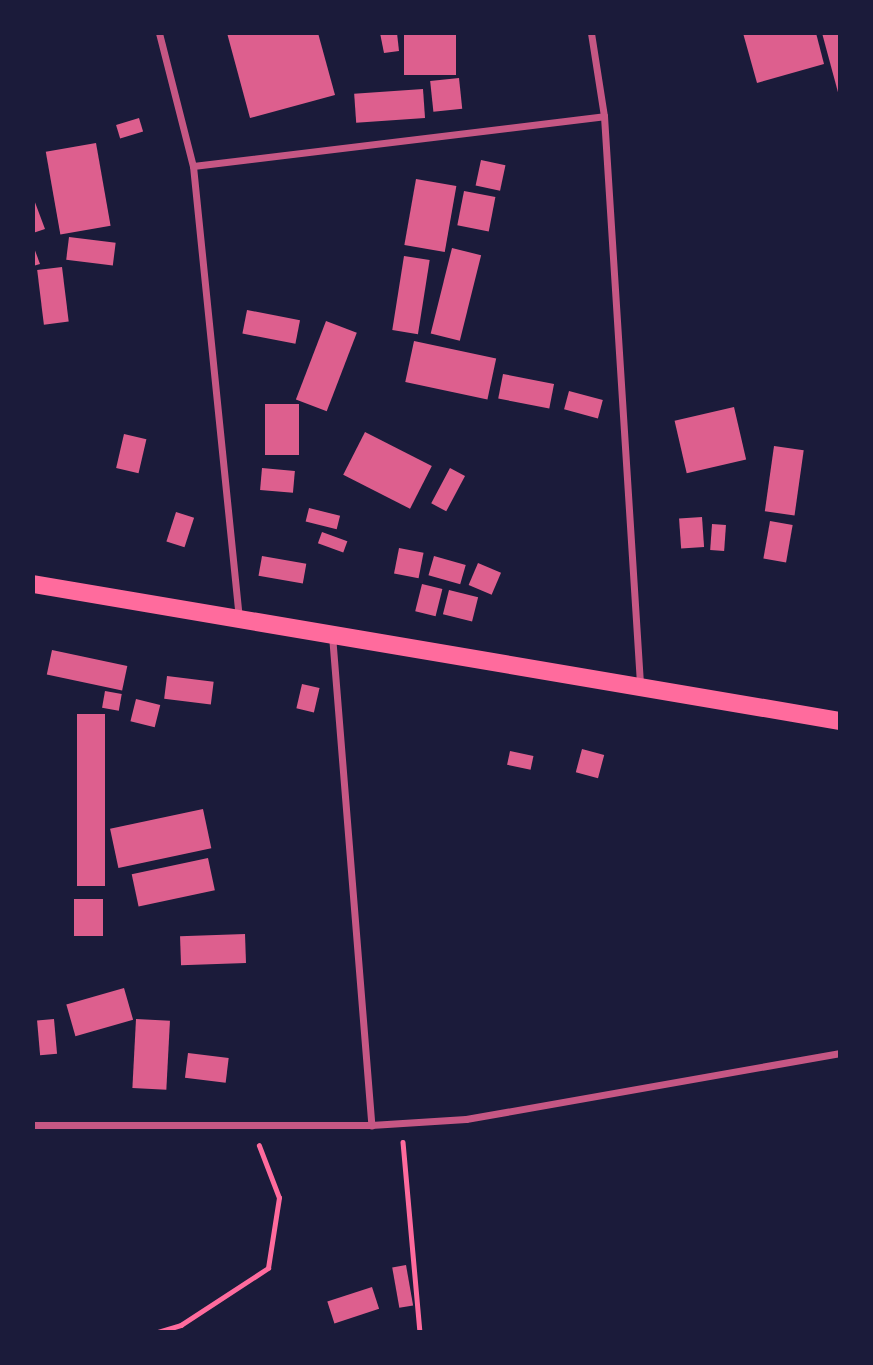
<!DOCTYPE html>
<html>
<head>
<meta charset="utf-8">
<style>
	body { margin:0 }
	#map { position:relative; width:873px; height:1365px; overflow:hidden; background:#1b1b3a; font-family:"Source Serif 4",serif }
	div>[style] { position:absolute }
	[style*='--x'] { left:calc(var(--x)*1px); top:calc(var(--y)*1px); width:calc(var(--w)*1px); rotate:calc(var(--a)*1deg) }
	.building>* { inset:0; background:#dd5f8e; transform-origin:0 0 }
	.path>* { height:4.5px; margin:-2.25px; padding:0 2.25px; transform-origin:2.25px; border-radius:2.25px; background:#ff6b9d }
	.minor>* { height:7px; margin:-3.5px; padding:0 3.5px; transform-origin:3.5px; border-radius:3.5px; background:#c65784 }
	.primary>* { height:18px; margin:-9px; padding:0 9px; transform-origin:9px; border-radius:9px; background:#ff6b9d }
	span { translate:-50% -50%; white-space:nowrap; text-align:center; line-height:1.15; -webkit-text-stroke:5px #1b1b3a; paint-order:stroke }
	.frame { position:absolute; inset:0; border:35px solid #1b1b3a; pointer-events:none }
</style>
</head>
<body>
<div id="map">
	<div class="building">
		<div style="clip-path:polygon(227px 33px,318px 33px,335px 95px,250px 118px)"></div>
		<div style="clip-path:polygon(380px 33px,397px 33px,399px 51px,384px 53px)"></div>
		<div style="left:404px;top:33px;width:52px;height:42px"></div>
		<div style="clip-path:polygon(743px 33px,816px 33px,824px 64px,757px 83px)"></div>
		<div style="clip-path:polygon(822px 33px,840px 33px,840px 96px,839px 96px)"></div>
		<div style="left:459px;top:78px;width:31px;height:29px;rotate:84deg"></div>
		<div style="left:423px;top:89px;width:29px;height:69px;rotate:86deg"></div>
		<div style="left:139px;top:118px;width:14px;height:24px;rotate:73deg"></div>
		<div style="left:96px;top:143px;width:84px;height:51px;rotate:80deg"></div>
		<div style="left:481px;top:160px;width:25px;height:26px;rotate:12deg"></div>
		<div style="left:416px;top:179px;width:41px;height:67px;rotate:10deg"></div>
		<div style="left:464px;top:191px;width:32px;height:35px;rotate:11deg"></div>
		<div style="clip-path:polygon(33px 197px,45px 229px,33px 233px)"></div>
		<div style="left:69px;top:237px;width:47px;height:23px;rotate:7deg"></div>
		<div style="clip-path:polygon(33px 245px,40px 264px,33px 266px)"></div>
		<div style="left:452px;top:248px;width:30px;height:88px;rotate:14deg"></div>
		<div style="left:404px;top:256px;width:26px;height:75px;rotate:9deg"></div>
		<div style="left:62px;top:267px;width:55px;height:25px;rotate:83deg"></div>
		<div style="left:247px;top:310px;width:54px;height:24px;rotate:11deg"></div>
		<div style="left:326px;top:321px;width:33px;height:84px;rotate:21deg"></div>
		<div style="left:414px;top:341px;width:84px;height:42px;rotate:12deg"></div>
		<div style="left:503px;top:374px;width:52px;height:25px;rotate:11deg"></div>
		<div style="left:569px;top:391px;width:35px;height:19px;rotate:15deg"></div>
		<div style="left:265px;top:404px;width:34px;height:51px"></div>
		<div style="left:734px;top:407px;width:54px;height:61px;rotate:77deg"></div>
		<div style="left:365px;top:432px;width:75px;height:48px;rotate:27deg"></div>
		<div style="left:124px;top:434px;width:23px;height:35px;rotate:13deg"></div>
		<div style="left:774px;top:446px;width:30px;height:66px;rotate:8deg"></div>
		<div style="left:262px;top:468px;width:33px;height:22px;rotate:5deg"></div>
		<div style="left:450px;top:468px;width:17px;height:40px;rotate:28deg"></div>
		<div style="left:309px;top:508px;width:32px;height:14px;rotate:14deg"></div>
		<div style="left:176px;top:512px;width:19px;height:31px;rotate:18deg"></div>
		<div style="left:702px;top:517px;width:30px;height:23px;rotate:86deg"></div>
		<div style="left:770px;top:521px;width:23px;height:38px;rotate:10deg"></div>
		<div style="left:712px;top:524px;width:14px;height:26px;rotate:4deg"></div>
		<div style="left:322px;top:532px;width:27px;height:12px;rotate:20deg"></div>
		<div style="left:399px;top:548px;width:25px;height:26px;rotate:11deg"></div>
		<div style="left:262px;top:556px;width:45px;height:20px;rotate:10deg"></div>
		<div style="left:434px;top:556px;width:33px;height:20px;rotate:16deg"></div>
		<div style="left:478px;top:563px;width:25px;height:24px;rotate:23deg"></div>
		<div style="left:422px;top:584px;width:21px;height:28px;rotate:14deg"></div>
		<div style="left:449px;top:590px;width:30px;height:25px;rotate:14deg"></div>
		<div style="left:52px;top:650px;width:77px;height:25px;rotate:12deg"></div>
		<div style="left:167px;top:676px;width:47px;height:23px;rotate:7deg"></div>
		<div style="left:302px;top:684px;width:18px;height:25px;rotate:13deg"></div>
		<div style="left:105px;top:691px;width:17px;height:17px;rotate:10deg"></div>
		<div style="left:136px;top:699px;width:25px;height:23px;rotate:14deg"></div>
		<div style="left:77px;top:714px;width:28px;height:172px"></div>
		<div style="left:582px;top:749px;width:23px;height:24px;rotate:15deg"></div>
		<div style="left:510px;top:751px;width:24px;height:14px;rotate:12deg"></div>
		<div style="left:203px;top:809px;width:40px;height:95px;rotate:78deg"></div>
		<div style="left:208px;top:858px;width:33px;height:78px;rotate:78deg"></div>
		<div style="left:74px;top:899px;width:29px;height:37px"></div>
		<div style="left:245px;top:934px;width:29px;height:65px;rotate:88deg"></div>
		<div style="left:124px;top:988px;width:33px;height:60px;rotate:74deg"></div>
		<div style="left:54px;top:1019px;width:35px;height:17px;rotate:85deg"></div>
		<div style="left:136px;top:1019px;width:34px;height:69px;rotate:3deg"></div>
		<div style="left:188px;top:1053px;width:41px;height:25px;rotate:7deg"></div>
		<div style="left:406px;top:1265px;width:41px;height:14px;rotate:80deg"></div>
		<div style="left:372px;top:1287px;width:23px;height:47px;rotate:72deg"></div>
	</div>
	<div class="path">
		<div style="--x:403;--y:1142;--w:191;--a:84.9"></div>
		<div style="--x:158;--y:1332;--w:24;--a:-17"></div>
		<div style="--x:181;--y:1325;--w:104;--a:-33.2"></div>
		<div style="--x:268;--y:1268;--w:71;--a:-81.1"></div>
		<div style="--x:279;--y:1198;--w:56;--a:-111"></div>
	</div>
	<div class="minor">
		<div style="--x:159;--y:33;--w:137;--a:75.7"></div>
		<div style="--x:193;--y:166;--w:453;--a:84.2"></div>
		<div style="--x:591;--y:33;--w:84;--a:81.1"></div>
		<div style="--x:604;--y:116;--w:568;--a:86.37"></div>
		<div style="--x:193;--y:166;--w:414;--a:-6.9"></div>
		<div style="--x:332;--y:635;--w:492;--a:85.4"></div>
		<div style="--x:33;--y:1125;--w:338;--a:0"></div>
		<div style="--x:371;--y:1125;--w:95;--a:-3.6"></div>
		<div style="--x:466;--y:1119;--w:380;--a:-10"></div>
	</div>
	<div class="primary">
		<div style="--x:33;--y:584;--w:819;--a:9.63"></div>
	</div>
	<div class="frame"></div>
</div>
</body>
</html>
